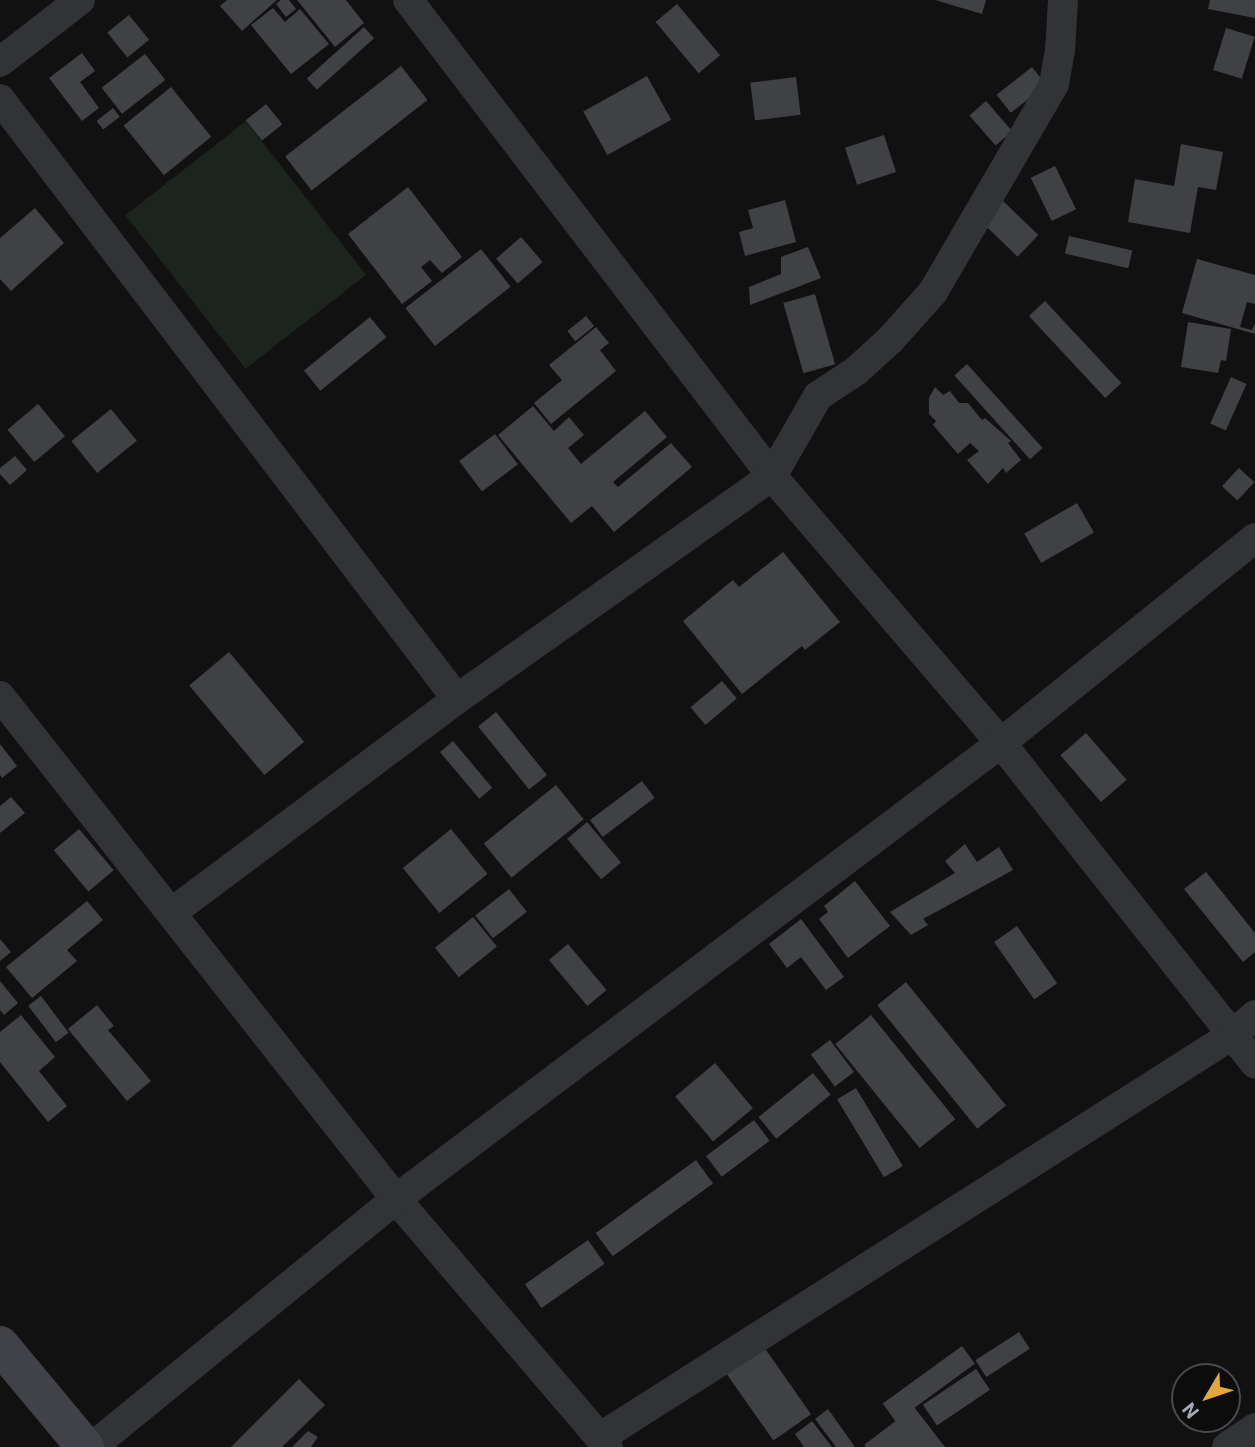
<!DOCTYPE html>
<html>
<head>
<meta charset="utf-8">
<style>
	body { margin:0 }
	#map { position:relative; width:1255px; height:1447px; overflow:hidden; background:#111112; font-family:Roboto,sans-serif }
	div>[style] { position:absolute }
	[style*='--x'] { left:calc(var(--x)*1px); top:calc(var(--y)*1px); width:calc(var(--w)*1px); rotate:calc(var(--a)*1deg) }
	.green>* { inset:0; background:#1d241e; transform-origin:0 0 }
	.building>* { inset:0; background:#404145; transform-origin:0 0 }
	.street>* { height:30px; margin:-15px; padding:0 15px; transform-origin:15px; border-radius:15px; background:#323337 }
	.secondary>* { height:38px; margin:-19px; padding:0 19px; transform-origin:19px; border-radius:19px; background:#404247 }
	span { translate:-50% -50%; white-space:nowrap; text-align:center; line-height:1.15; -webkit-text-stroke:6px #0c0c0d; paint-order:stroke }
	.north { position:absolute; left:1171px; top:1363px; width:70px; height:70px; box-sizing:border-box; background:#0c0c0d; border:2px solid #484a4f; border-radius:50%; rotate:231deg; font-size:19px; font-weight:700; line-height:28px; text-align:center; color:#a3a8b2 }
	.north::after { content:''; display:block; margin:auto; width:24px; height:32px; background:#e2a839; clip-path:polygon(50% 0,100% 100%,50% 72%,0 100%) }
</style>
</head>
<body>
<div id="map">
	<div class="green">
		<div style="left:246px;top:121px;width:195px;height:153px;rotate:52deg"></div>
	</div>
	<div class="building">
		<div style="clip-path:polygon(227px 0,277px 0,242px 31px,220px 6px)"></div>
		<div style="clip-path:polygon(281px 0,289px 0,296px 9px,286px 17px,276px 4px)"></div>
		<div style="clip-path:polygon(297px 0,346px 0,364px 23px,335px 47px)"></div>
		<div style="clip-path:polygon(935px 0,986px 0,982px 14px)"></div>
		<div style="clip-path:polygon(1210px 0,1255px 0,1255px 18px,1208px 9px)"></div>
		<div style="left:677px;top:4px;width:67px;height:28px;rotate:50deg"></div>
		<div style="clip-path:polygon(273px 8px,285px 22px,300px 9px,329px 44px,291px 74px,251px 25px)"></div>
		<div style="left:129px;top:15px;width:32px;height:28px;rotate:51deg"></div>
		<div style="left:364px;top:27px;width:15px;height:77px;rotate:48deg"></div>
		<div style="left:1226px;top:28px;width:30px;height:44px;rotate:17deg"></div>
		<div style="clip-path:polygon(82px 53px,95px 71px,80px 82px,99px 108px,82px 121px,49px 78px)"></div>
		<div style="left:145px;top:54px;width:33px;height:55px;rotate:52deg"></div>
		<div style="left:401px;top:66px;width:43px;height:147px;rotate:52deg"></div>
		<div style="left:1032px;top:67px;width:23px;height:45px;rotate:52deg"></div>
		<div style="left:647px;top:76px;width:50px;height:73px;rotate:61deg"></div>
		<div style="left:796px;top:77px;width:38px;height:46px;rotate:83deg"></div>
		<div style="left:171px;top:87px;width:64px;height:61px;rotate:51deg"></div>
		<div style="left:986px;top:101px;width:40px;height:22px;rotate:49deg"></div>
		<div style="left:266px;top:104px;width:26px;height:26px;rotate:51deg"></div>
		<div style="left:113px;top:108px;width:11px;height:21px;rotate:52deg"></div>
		<div style="left:884px;top:135px;width:39px;height:41px;rotate:72deg"></div>
		<div style="clip-path:polygon(1181px 144px,1223px 152px,1216px 190px,1198px 187px,1190px 233px,1128px 222px,1135px 179px,1174px 186px)"></div>
		<div style="left:1055px;top:166px;width:48px;height:27px;rotate:64deg"></div>
		<div style="clip-path:polygon(408px 187px,462px 257px,442px 273px,430px 260px,421px 267px,432px 281px,402px 304px,348px 234px)"></div>
		<div style="left:1001px;top:199px;width:52px;height:30px;rotate:44deg"></div>
		<div style="clip-path:polygon(785px 200px,796px 242px,745px 256px,739px 232px,753px 228px,748px 210px)"></div>
		<div style="clip-path:polygon(35px 208px,64px 243px,11px 291px,0 279px,0 238px)"></div>
		<div style="left:1069px;top:236px;width:65px;height:18px;rotate:13deg"></div>
		<div style="left:521px;top:237px;width:33px;height:33px;rotate:49deg"></div>
		<div style="clip-path:polygon(808px 247px,821px 278px,750px 305px,749px 287px,781px 274px,781px 257px)"></div>
		<div style="left:481px;top:249px;width:48px;height:96px;rotate:52deg"></div>
		<div style="clip-path:polygon(1197px 259px,1255px 275px,1255px 304px,1247px 302px,1240px 327px,1252px 330px,1255px 323px,1255px 334px,1182px 313px)"></div>
		<div style="left:815px;top:294px;width:73px;height:33px;rotate:74deg"></div>
		<div style="left:1045px;top:301px;width:112px;height:22px;rotate:47deg"></div>
		<div style="left:586px;top:316px;width:13px;height:24px;rotate:51deg"></div>
		<div style="left:370px;top:317px;width:26px;height:85px;rotate:51deg"></div>
		<div style="clip-path:polygon(1188px 322px,1231px 329px,1226px 361px,1221px 360px,1218px 373px,1181px 367px)"></div>
		<div style="clip-path:polygon(596px 327px,609px 343px,600px 350px,616px 371px,551px 424px,534px 403px,562px 380px,549px 365px)"></div>
		<div style="left:967px;top:364px;width:113px;height:17px;rotate:48deg"></div>
		<div style="left:1231px;top:377px;width:17px;height:51px;rotate:24deg"></div>
		<div style="clip-path:polygon(935px 387px,943px 395px,950px 391px,959px 403px,968px 403px,982px 420px,985px 418px,1011px 441px,1008px 443px,1021px 460px,1006px 473px,1003px 468px,988px 484px,967px 460px,979px 451px,970px 443px,958px 454px,933px 425px,936px 421px,929px 414px,929px 398px)"></div>
		<div style="left:38px;top:404px;width:42px;height:40px;rotate:50deg"></div>
		<div style="clip-path:polygon(533px 406px,554px 431px,569px 417px,584px 435px,568px 448px,581px 464px,645px 411px,667px 437px,613px 482px,618px 487px,671px 443px,692px 467px,614px 532px,592px 506px,571px 523px,498px 435px)"></div>
		<div style="left:111px;top:409px;width:41px;height:51px;rotate:51deg"></div>
		<div style="left:495px;top:434px;width:38px;height:45px;rotate:53deg"></div>
		<div style="clip-path:polygon(15px 456px,27px 470px,10px 485px,0 474px,0 468px)"></div>
		<div style="left:1239px;top:468px;width:21px;height:25px;rotate:43deg"></div>
		<div style="left:1077px;top:503px;width:34px;height:61px;rotate:60deg"></div>
		<div style="clip-path:polygon(783px 552px,840px 622px,805px 650px,802px 646px,742px 694px,683px 621px,733px 580px,739px 587px)"></div>
		<div style="left:229px;top:652px;width:117px;height:52px;rotate:50deg"></div>
		<div style="left:722px;top:681px;width:23px;height:41px;rotate:50deg"></div>
		<div style="left:496px;top:712px;width:81px;height:23px;rotate:51deg"></div>
		<div style="left:1086px;top:733px;width:62px;height:34px;rotate:49deg"></div>
		<div style="left:453px;top:741px;width:61px;height:17px;rotate:50deg"></div>
		<div style="clip-path:polygon(0 744px,17px 766px,2px 778px,0 775px)"></div>
		<div style="left:642px;top:781px;width:21px;height:65px;rotate:53deg"></div>
		<div style="left:556px;top:785px;width:44px;height:93px;rotate:51deg"></div>
		<div style="clip-path:polygon(11px 797px,25px 813px,0 833px,0 806px)"></div>
		<div style="left:587px;top:822px;width:53px;height:26px;rotate:50deg"></div>
		<div style="left:79px;top:829px;width:54px;height:33px;rotate:50deg"></div>
		<div style="left:451px;top:829px;width:58px;height:62px;rotate:51deg"></div>
		<div style="clip-path:polygon(965px 844px,977px 862px,999px 847px,1013px 870px,923px 919px,928px 925px,911px 935px,890px 912px,955px 873px,945px 861px)"></div>
		<div style="clip-path:polygon(1206px 872px,1255px 933px,1255px 952px,1243px 962px,1184px 889px)"></div>
		<div style="clip-path:polygon(855px 881px,890px 926px,848px 958px,819px 919px,828px 912px,824px 906px)"></div>
		<div style="left:509px;top:889px;width:29px;height:43px;rotate:52deg"></div>
		<div style="clip-path:polygon(87px 901px,103px 920px,67px 950px,77px 961px,32px 998px,6px 967px)"></div>
		<div style="left:473px;top:917px;width:38px;height:49px;rotate:51deg"></div>
		<div style="clip-path:polygon(801px 919px,844px 977px,826px 990px,801px 957px,787px 968px,769px 944px)"></div>
		<div style="left:1017px;top:926px;width:70px;height:28px;rotate:55deg"></div>
		<div style="clip-path:polygon(0 939px,11px 952px,0 961px)"></div>
		<div style="left:568px;top:944px;width:60px;height:25px;rotate:50deg"></div>
		<div style="clip-path:polygon(0 981px,18px 1003px,4px 1015px,0 1010px)"></div>
		<div style="left:906px;top:982px;width:159px;height:37px;rotate:51deg"></div>
		<div style="left:41px;top:996px;width:46px;height:16px;rotate:53deg"></div>
		<div style="clip-path:polygon(97px 1005px,114px 1026px,108px 1030px,151px 1081px,127px 1101px,68px 1029px)"></div>
		<div style="clip-path:polygon(21px 1015px,55px 1057px,39px 1071px,67px 1106px,48px 1122px,0 1062px,0 1032px)"></div>
		<div style="left:871px;top:1015px;width:134px;height:46px;rotate:51deg"></div>
		<div style="left:830px;top:1040px;width:40px;height:24px;rotate:53deg"></div>
		<div style="left:715px;top:1063px;width:59px;height:52px;rotate:50deg"></div>
		<div style="left:813px;top:1073px;width:28px;height:70px;rotate:51deg"></div>
		<div style="left:856px;top:1088px;width:91px;height:22px;rotate:59deg"></div>
		<div style="left:754px;top:1120px;width:26px;height:60px;rotate:53deg"></div>
		<div style="left:696px;top:1160px;width:29px;height:124px;rotate:54deg"></div>
		<div style="left:588px;top:1240px;width:29px;height:77px;rotate:55deg"></div>
		<div style="left:1019px;top:1332px;width:20px;height:52px;rotate:57deg"></div>
		<div style="left:962px;top:1346px;width:22px;height:98px;rotate:54deg"></div>
		<div style="left:764px;top:1347px;width:82px;height:46px;rotate:55deg"></div>
		<div style="left:976px;top:1369px;width:25px;height:64px;rotate:56deg"></div>
		<div style="clip-path:polygon(299px 1379px,325px 1405px,282px 1447px,231px 1447px)"></div>
		<div style="clip-path:polygon(914px 1407px,945px 1447px,866px 1447px,864px 1445px)"></div>
		<div style="clip-path:polygon(828px 1409px,855px 1447px,836px 1447px,815px 1419px)"></div>
		<div style="clip-path:polygon(812px 1421px,832px 1447px,804px 1447px,795px 1434px)"></div>
		<div style="clip-path:polygon(308px 1431px,318px 1437px,311px 1447px,292px 1447px)"></div>
	</div>
	<div class="street">
		<div style="--x:408;--y:0;--w:599;--a:52.59"></div>
		<div style="--x:772;--y:476;--w:352;--a:49.4"></div>
		<div style="--x:1001;--y:743;--w:409;--a:51.6"></div>
		<div style="--x:0;--y:62;--w:101;--a:-37.8"></div>
		<div style="--x:0;--y:99;--w:754;--a:52.7"></div>
		<div style="--x:0;--y:696;--w:640;--a:51.79"></div>
		<div style="--x:396;--y:1199;--w:326;--a:49.5"></div>
		<div style="--x:171;--y:913;--w:357;--a:-36.8"></div>
		<div style="--x:457;--y:699;--w:386;--a:-35.3"></div>
		<div style="--x:772;--y:476;--w:92;--a:-60.1"></div>
		<div style="--x:818;--y:396;--w:45;--a:-33.3"></div>
		<div style="--x:856;--y:371;--w:46;--a:-42.4"></div>
		<div style="--x:890;--y:340;--w:64;--a:-48.1"></div>
		<div style="--x:933;--y:292;--w:241;--a:-59.8"></div>
		<div style="--x:1054;--y:84;--w:34;--a:-80"></div>
		<div style="--x:1060;--y:51;--w:51;--a:-86.6"></div>
		<div style="--x:601;--y:1437;--w:748;--a:-32.5"></div>
		<div style="--x:1232;--y:1035;--w:30;--a:-41"></div>
		<div style="--x:92;--y:1447;--w:392;--a:-39.2"></div>
		<div style="--x:396;--y:1199;--w:758;--a:-37.01"></div>
		<div style="--x:1001;--y:743;--w:326;--a:-38.9"></div>
		<div style="--x:1227;--y:1447;--w:34;--a:-34"></div>
	</div>
	<div class="secondary">
		<div style="--x:0;--y:1345;--w:133;--a:50.2"></div>
	</div>
	<div class="north">N</div>
</div>
</body>
</html>
